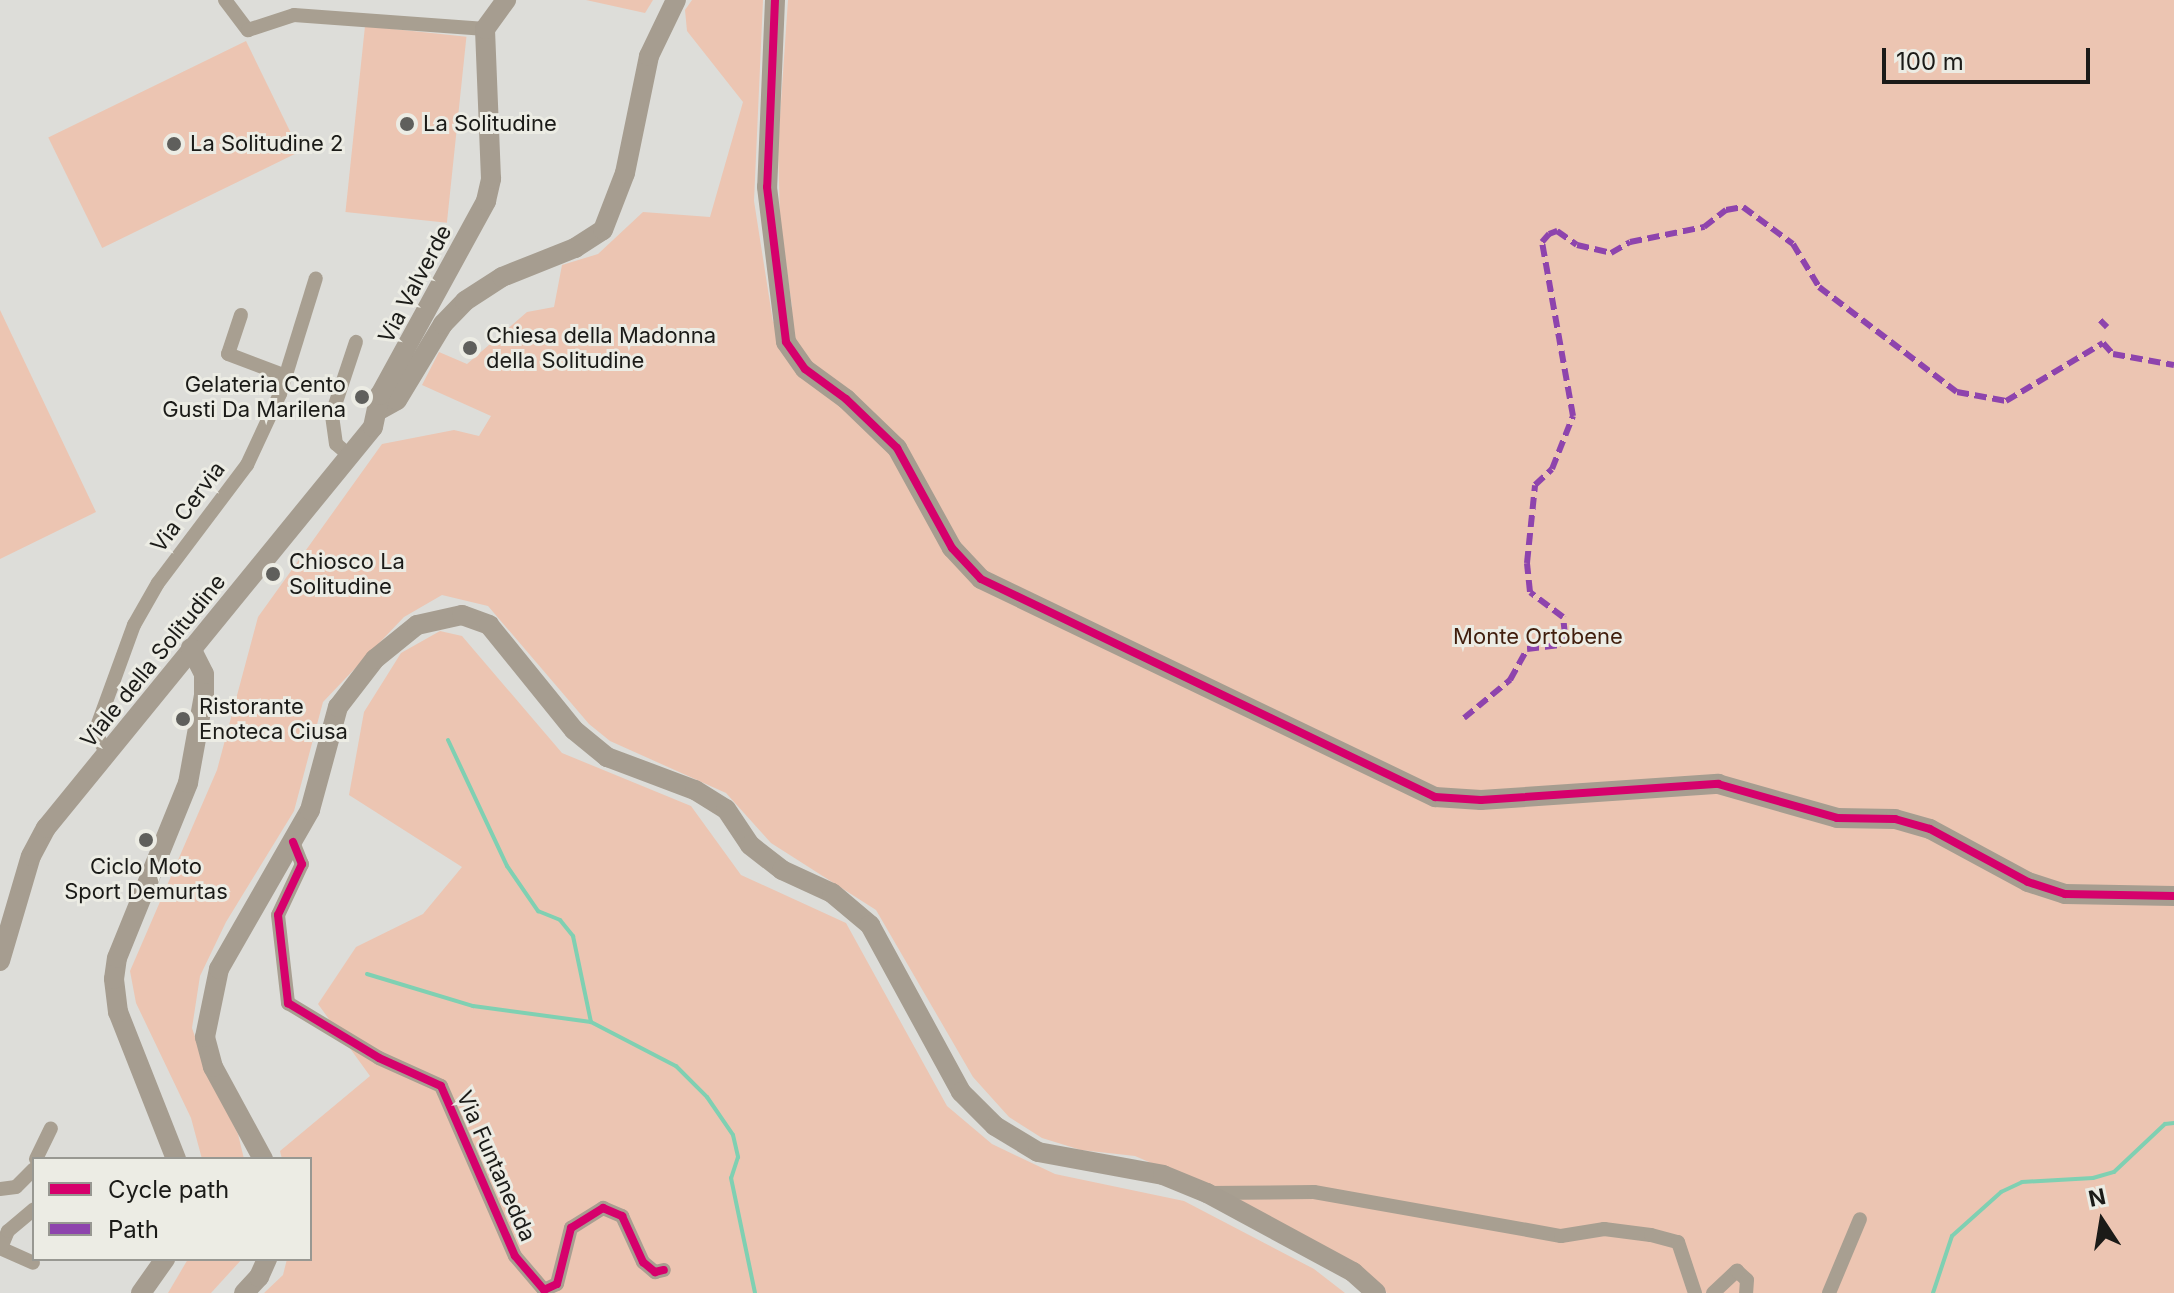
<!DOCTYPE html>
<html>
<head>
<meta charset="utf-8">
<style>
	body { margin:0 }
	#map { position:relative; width:2174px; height:1293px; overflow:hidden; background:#ddddd9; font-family:Inter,sans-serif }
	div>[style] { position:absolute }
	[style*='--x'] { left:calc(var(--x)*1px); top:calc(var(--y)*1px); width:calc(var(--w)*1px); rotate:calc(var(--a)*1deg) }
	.green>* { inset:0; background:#ecc5b2; transform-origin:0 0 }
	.stream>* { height:4px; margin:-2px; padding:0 2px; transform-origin:2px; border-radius:2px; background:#7fd0b2 }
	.street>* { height:14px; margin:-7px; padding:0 7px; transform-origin:7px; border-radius:7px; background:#a89f91 }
	.secondary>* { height:20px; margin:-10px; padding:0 10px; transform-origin:10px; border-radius:10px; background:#a69d90 }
	.quiet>* { height:6px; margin-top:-3px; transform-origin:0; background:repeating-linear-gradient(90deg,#8e44ad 0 12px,transparent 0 18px) }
	.cycleway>* { height:8px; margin:-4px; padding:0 4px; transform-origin:4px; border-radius:4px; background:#d6006c }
	.dots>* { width:22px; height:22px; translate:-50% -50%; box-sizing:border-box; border:4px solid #ecece4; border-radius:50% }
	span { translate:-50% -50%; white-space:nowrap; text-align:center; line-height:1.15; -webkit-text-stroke:6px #ecece4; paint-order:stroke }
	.poi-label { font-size:22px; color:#1b1b18 }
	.left { translate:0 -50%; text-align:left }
	.right { translate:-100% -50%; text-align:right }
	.street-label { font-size:22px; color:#1b1b18 }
	.park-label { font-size:22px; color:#411e0d }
	.legend { position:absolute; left:32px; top:1157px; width:280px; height:104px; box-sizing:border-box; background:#ecece4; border:2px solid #989892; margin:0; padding:10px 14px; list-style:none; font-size:24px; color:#1b1b18 }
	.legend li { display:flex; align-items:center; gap:16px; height:40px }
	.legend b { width:40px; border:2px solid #989892 }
	.north { position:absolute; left:2062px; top:1181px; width:80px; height:80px; -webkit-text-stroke:6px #ecece4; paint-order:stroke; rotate:348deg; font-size:22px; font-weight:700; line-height:32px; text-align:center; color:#1b1b18 }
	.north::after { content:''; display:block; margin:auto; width:28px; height:36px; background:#1b1b18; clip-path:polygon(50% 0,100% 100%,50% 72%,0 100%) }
	.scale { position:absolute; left:1882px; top:48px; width:208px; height:36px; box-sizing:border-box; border:4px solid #1b1b18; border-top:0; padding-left:10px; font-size:24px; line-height:28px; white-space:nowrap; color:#1b1b18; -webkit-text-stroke:6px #ecece4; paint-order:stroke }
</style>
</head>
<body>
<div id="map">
	<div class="green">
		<div style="clip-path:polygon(586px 0,653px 0,645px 13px)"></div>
		<div style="clip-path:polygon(692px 0,763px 0,754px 201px,773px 322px,792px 307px,780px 219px,778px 146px,788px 0,2174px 0,2174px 1293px,1387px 1293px,1364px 1272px,1226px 1195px,1135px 1156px,1081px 1150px,1042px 1138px,1009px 1117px,973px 1077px,876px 910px,771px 843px,726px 793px,610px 741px,589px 724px,488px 606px,442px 595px,404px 617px,323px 702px,294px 811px,226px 922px,200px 976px,192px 1028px,207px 1072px,238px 1134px,244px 1159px,202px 1159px,191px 1118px,136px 1003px,130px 971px,217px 770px,258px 617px,382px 444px,454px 430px,479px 436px,491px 416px,422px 385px,439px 352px,467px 364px,527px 312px,554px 307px,562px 265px,598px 254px,643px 212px,710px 217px,743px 102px,687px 31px,685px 10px)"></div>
		<div style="left:365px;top:26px;width:102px;height:187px;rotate:6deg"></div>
		<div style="left:246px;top:41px;width:123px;height:220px;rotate:64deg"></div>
		<div style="clip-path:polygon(0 310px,96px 512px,0 559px)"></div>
		<div style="clip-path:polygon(440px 631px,462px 636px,562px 753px,691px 806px,741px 875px,846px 923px,947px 1106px,992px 1144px,1055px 1174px,1184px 1201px,1314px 1269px,1345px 1293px,264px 1293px,283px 1275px,287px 1259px,310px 1259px,310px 1159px,282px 1159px,280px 1151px,370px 1076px,318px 1004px,356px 947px,423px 914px,462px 867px,349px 795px,364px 712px,401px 653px)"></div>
		<div style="clip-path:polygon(188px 1259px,242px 1259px,211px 1293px,168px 1293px)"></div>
	</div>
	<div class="stream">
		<div style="--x:448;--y:740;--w:139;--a:64.9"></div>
		<div style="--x:507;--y:866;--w:55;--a:55.4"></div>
		<div style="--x:538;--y:911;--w:24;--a:22"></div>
		<div style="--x:560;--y:920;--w:21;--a:51"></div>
		<div style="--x:573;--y:936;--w:88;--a:78.2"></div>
		<div style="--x:367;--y:974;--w:111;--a:16.8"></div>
		<div style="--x:473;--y:1006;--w:119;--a:7.7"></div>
		<div style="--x:591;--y:1022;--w:96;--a:27.4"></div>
		<div style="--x:676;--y:1066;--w:44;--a:45"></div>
		<div style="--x:707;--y:1097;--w:46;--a:55.6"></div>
		<div style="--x:733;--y:1135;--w:23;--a:77"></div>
		<div style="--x:738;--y:1157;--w:22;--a:108"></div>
		<div style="--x:731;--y:1178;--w:117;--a:78.2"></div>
		<div style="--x:1933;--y:1293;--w:60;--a:-71.6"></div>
		<div style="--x:1952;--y:1236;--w:66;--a:-41.9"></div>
		<div style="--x:2001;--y:1192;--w:23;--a:-25"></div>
		<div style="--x:2022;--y:1182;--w:71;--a:-3.2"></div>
		<div style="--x:2093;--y:1178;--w:22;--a:-16"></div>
		<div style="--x:2114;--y:1172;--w:70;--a:-43.3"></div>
		<div style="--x:2165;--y:1124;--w:9;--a:-6"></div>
	</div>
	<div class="street">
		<div style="--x:225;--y:0;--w:38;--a:53"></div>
		<div style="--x:248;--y:30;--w:48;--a:-18.1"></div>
		<div style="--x:294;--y:15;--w:192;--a:4.2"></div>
		<div style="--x:241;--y:315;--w:41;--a:108.4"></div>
		<div style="--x:228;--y:354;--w:62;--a:20.8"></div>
		<div style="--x:350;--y:456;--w:18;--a:-139"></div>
		<div style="--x:336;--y:444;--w:30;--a:-98"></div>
		<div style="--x:332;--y:414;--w:76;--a:-71.6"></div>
		<div style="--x:108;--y:756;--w:27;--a:-118"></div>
		<div style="--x:95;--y:732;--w:114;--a:-70"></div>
		<div style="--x:134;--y:625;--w:48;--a:-60.3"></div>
		<div style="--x:158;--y:583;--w:148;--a:-53"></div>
		<div style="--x:247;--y:465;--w:78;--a:-65.1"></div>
		<div style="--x:280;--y:394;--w:121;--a:-72.8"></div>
		<div style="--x:293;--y:842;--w:24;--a:68"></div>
		<div style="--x:302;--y:864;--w:56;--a:115.2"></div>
		<div style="--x:278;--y:915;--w:89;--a:83.5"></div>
		<div style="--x:288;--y:1003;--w:106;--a:31.1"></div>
		<div style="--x:379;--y:1058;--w:68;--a:24.3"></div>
		<div style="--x:441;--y:1086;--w:185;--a:66.5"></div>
		<div style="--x:515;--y:1256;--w:45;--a:49.5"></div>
		<div style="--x:544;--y:1290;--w:14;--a:-25"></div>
		<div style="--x:557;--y:1284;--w:58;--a:-76"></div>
		<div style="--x:571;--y:1228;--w:38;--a:-32"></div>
		<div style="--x:603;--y:1208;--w:21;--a:23"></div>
		<div style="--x:622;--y:1216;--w:51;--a:65.5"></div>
		<div style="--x:643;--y:1262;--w:16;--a:40"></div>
		<div style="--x:655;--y:1272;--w:9;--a:-13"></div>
		<div style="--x:36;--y:1159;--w:34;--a:-64"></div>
		<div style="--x:0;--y:1189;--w:16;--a:-7"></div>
		<div style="--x:16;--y:1187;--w:25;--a:-45"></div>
		<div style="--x:1209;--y:1193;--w:105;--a:-0.5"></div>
		<div style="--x:1314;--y:1192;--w:251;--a:10.1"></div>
		<div style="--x:1561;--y:1236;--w:44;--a:-9.2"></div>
		<div style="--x:1604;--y:1229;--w:47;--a:7.3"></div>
		<div style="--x:1651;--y:1235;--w:28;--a:15"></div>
		<div style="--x:1678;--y:1242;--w:54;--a:71.6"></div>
		<div style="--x:0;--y:1248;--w:36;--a:24"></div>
		<div style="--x:1;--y:1248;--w:18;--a:-68"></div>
		<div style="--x:8;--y:1231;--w:34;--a:-40"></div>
		<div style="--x:1713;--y:1293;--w:33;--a:-43"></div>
		<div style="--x:1737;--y:1271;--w:13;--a:42"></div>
		<div style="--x:1747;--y:1280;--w:13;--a:94"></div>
		<div style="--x:1829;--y:1293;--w:80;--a:-67.3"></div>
	</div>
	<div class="secondary">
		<div style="--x:775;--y:0;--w:187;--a:92.4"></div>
		<div style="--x:767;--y:187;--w:156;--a:83"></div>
		<div style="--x:786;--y:342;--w:33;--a:55"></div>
		<div style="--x:805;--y:369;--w:51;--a:36.2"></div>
		<div style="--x:846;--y:399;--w:71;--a:43.9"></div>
		<div style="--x:897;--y:448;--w:114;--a:61.2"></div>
		<div style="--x:952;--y:548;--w:42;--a:46.9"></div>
		<div style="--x:981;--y:579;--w:504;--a:25.65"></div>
		<div style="--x:1435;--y:797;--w:46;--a:3.7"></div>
		<div style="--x:1481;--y:800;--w:238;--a:-3.9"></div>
		<div style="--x:1718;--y:784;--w:124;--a:15.9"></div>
		<div style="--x:1837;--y:818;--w:58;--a:1"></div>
		<div style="--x:1895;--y:819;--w:36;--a:16"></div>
		<div style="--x:1930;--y:829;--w:111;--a:28.4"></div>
		<div style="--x:2028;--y:882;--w:39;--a:18"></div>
		<div style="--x:2065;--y:894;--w:109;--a:1.1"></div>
		<div style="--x:381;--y:409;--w:18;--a:-29"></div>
		<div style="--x:397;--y:400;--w:89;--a:-58.8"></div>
		<div style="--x:443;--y:324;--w:32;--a:-46"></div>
		<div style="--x:465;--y:301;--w:44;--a:-33"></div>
		<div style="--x:502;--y:277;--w:79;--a:-21.7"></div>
		<div style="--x:575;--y:248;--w:33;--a:-33"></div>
		<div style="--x:603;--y:230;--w:61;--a:-68.9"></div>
		<div style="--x:625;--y:173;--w:119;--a:-78.4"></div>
		<div style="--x:649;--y:56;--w:62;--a:-64.3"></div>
		<div style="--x:0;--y:961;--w:109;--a:-73.6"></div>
		<div style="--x:31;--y:856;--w:32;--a:-62"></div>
		<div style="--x:46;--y:828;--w:517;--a:-50.8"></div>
		<div style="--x:373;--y:427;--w:33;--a:-78"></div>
		<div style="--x:380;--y:395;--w:221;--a:-61.3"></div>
		<div style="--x:486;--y:201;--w:23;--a:-77"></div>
		<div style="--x:491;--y:179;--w:150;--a:-92.3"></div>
		<div style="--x:485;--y:29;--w:36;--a:-54"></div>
		<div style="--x:176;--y:1159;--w:158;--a:-111.5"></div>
		<div style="--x:118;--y:1012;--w:33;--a:-97"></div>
		<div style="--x:114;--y:979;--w:21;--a:-82"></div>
		<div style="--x:117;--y:958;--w:189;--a:-67.9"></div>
		<div style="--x:188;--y:783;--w:89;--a:-79.7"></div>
		<div style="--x:204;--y:695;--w:21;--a:-90"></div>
		<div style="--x:204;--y:674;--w:29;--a:-117"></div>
		<div style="--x:263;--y:1159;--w:105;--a:-118.5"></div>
		<div style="--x:213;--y:1067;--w:31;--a:-105"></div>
		<div style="--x:205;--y:1037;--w:69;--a:-78.4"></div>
		<div style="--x:219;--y:969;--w:183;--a:-60.2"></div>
		<div style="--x:310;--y:810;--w:107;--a:-74.8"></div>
		<div style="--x:338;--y:707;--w:61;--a:-52.4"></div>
		<div style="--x:375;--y:659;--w:54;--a:-39"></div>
		<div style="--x:417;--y:625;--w:46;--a:-12.5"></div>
		<div style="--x:462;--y:615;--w:29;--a:20"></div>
		<div style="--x:489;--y:625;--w:135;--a:51"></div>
		<div style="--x:574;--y:730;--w:43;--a:39.3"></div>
		<div style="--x:607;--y:757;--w:94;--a:20.6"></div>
		<div style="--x:695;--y:790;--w:36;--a:32"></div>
		<div style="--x:726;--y:809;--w:43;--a:56.3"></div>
		<div style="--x:750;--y:845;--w:41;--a:38"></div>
		<div style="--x:782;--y:870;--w:55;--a:24.7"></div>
		<div style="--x:832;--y:893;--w:50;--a:40.1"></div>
		<div style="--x:870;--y:925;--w:190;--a:61.4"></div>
		<div style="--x:961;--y:1092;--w:48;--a:45"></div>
		<div style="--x:995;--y:1126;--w:50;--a:31.2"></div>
		<div style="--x:1038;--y:1152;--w:127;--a:10.4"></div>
		<div style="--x:1163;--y:1175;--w:48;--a:22.2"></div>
		<div style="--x:1207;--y:1193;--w:166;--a:28.4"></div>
		<div style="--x:1353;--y:1272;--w:31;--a:42"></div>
		<div style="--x:141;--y:1293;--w:42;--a:-54.8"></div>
		<div style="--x:244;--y:1293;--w:22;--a:-47"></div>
		<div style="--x:259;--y:1277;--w:20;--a:-66"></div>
	</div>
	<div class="quiet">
		<div style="--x:2100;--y:320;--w:10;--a:45"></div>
		<div style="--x:1464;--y:718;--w:60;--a:-39.6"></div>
		<div style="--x:1510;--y:680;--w:35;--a:-61"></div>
		<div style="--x:1527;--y:649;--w:31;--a:-7"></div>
		<div style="--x:1558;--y:645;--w:12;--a:-55"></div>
		<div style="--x:1565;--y:635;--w:18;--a:-96"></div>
		<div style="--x:1563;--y:617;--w:41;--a:-142.9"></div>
		<div style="--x:1530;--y:592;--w:29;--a:-96"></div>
		<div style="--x:1527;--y:563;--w:78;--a:-84.1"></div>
		<div style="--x:1535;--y:485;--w:23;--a:-43"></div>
		<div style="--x:1552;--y:469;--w:57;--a:-68.4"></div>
		<div style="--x:1573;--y:416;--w:177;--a:-100.1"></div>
		<div style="--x:1542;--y:242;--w:11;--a:-49"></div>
		<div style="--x:1549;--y:234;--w:9;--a:-21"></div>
		<div style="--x:1557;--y:231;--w:24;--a:35"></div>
		<div style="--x:1577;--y:245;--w:35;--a:13"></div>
		<div style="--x:1611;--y:253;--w:22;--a:-30"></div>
		<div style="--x:1630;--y:242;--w:76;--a:-11.5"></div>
		<div style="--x:1704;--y:227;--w:28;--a:-38"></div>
		<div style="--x:1726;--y:210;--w:17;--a:-10"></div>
		<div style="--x:1743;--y:207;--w:62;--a:36.5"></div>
		<div style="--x:1793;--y:244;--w:50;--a:58.8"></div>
		<div style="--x:1819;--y:287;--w:173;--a:37.3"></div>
		<div style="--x:1957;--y:392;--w:50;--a:10.4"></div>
		<div style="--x:2006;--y:401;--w:113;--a:-30.9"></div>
		<div style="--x:2103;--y:343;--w:15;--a:48"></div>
		<div style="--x:2113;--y:354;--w:62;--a:10.2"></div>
	</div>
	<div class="cycleway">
		<div style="--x:775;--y:0;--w:187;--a:92.4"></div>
		<div style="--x:767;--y:187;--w:156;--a:83"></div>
		<div style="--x:786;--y:342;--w:33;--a:55"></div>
		<div style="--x:805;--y:369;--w:51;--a:36.2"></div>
		<div style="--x:846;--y:399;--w:71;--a:43.9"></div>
		<div style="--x:897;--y:448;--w:114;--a:61.2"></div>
		<div style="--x:952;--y:548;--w:42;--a:46.9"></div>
		<div style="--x:981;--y:579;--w:504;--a:25.65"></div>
		<div style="--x:1435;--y:797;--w:46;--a:3.7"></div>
		<div style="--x:1481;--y:800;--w:238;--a:-3.9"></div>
		<div style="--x:1718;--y:784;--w:124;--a:15.9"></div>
		<div style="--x:1837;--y:818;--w:58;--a:1"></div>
		<div style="--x:1895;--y:819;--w:36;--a:16"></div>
		<div style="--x:1930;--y:829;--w:111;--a:28.4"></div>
		<div style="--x:2028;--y:882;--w:39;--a:18"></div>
		<div style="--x:2065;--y:894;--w:109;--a:1.1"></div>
		<div style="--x:293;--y:842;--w:24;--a:68"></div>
		<div style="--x:302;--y:864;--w:56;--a:115.2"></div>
		<div style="--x:278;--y:915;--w:89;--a:83.5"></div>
		<div style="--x:288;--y:1003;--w:106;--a:31.1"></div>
		<div style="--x:379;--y:1058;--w:68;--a:24.3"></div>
		<div style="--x:441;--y:1086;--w:185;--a:66.5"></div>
		<div style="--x:515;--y:1256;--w:45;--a:49.5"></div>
		<div style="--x:544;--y:1290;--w:14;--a:-25"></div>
		<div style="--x:557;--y:1284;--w:58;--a:-76"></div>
		<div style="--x:571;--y:1228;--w:38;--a:-32"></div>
		<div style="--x:603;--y:1208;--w:21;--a:23"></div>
		<div style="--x:622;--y:1216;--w:51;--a:65.5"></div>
		<div style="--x:643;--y:1262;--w:16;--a:40"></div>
		<div style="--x:655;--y:1272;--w:9;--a:-13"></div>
	</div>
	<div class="dots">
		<div style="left:407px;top:124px;background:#5f5f5c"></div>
		<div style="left:174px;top:144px;background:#5f5f5c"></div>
		<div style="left:470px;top:348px;background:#5f5f5c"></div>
		<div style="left:362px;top:397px;background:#5f5f5c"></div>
		<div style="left:273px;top:574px;background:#5f5f5c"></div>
		<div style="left:183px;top:719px;background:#5f5f5c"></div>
		<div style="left:146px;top:840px;background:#5f5f5c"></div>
	</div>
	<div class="poi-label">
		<span class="left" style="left:423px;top:124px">La Solitudine</span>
		<span class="left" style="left:190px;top:144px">La Solitudine 2</span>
		<span class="left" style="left:486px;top:348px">Chiesa della Madonna<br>della Solitudine</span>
		<span class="right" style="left:346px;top:397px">Gelateria Cento<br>Gusti Da Marilena</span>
		<span class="left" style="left:289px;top:574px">Chiosco La<br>Solitudine</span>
		<span class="left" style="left:199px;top:719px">Ristorante<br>Enoteca Ciusa</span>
		<span style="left:146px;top:879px">Ciclo Moto<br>Sport Demurtas</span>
	</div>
	<div class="street-label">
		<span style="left:415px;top:284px;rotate:-62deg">Via Valverde</span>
		<span style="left:188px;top:507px;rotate:-53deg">Via Cervia</span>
		<span style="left:153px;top:661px;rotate:-51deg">Viale della Solitudine</span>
		<span style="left:496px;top:1166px;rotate:66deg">Via Funtanedda</span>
	</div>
	<div class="park-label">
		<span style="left:1538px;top:637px">Monte Ortobene</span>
	</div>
	<ul class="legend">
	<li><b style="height:10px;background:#d6006c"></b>Cycle path</li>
	<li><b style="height:10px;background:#8e44ad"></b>Path</li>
	</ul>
	<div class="north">N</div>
	<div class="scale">100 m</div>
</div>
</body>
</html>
